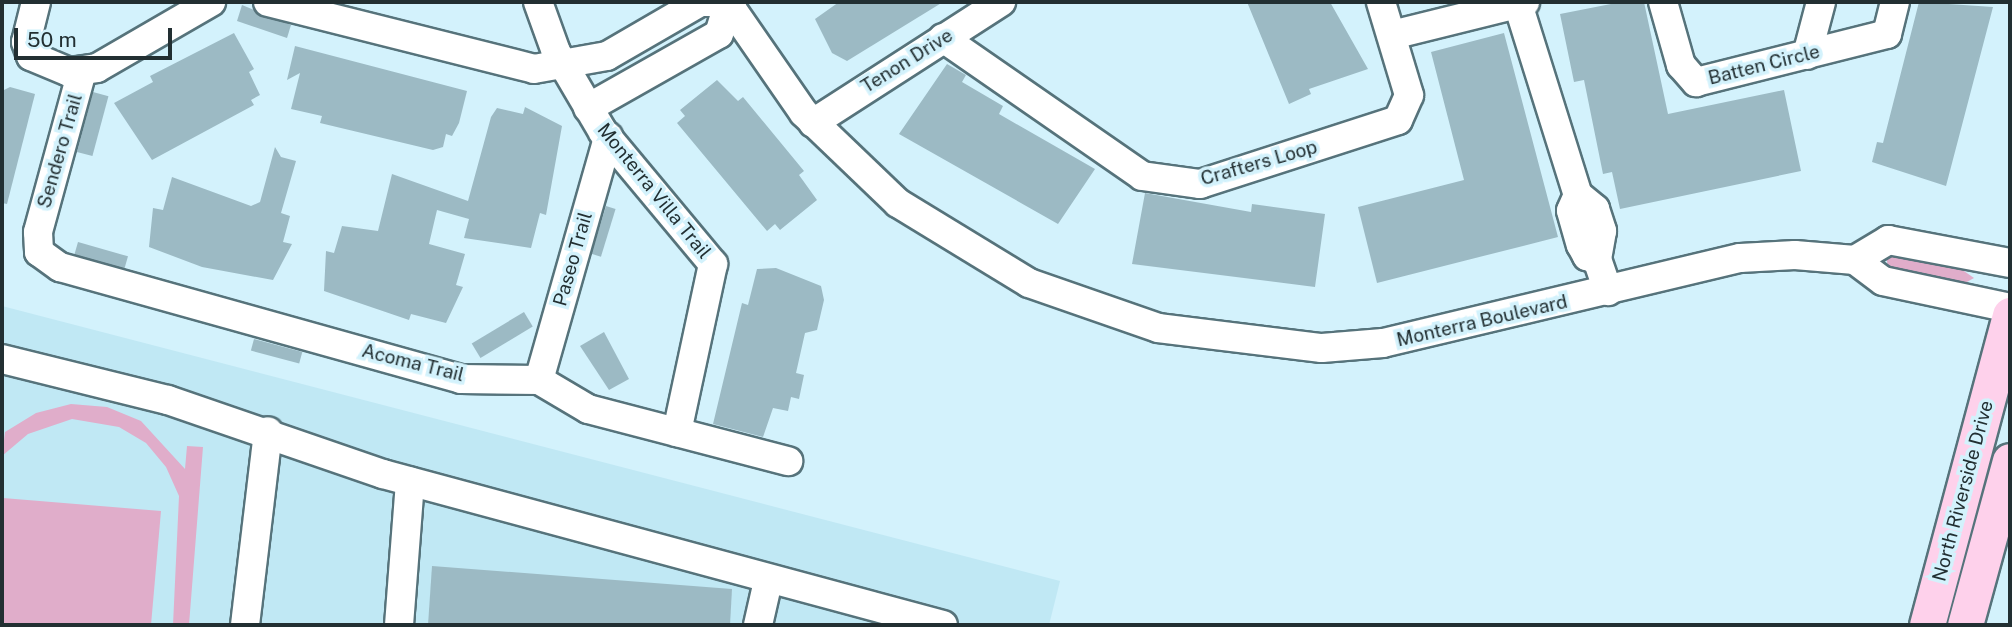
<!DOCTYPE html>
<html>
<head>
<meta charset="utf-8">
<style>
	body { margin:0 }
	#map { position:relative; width:2012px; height:627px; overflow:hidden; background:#d3f2fc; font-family:"Public Sans",sans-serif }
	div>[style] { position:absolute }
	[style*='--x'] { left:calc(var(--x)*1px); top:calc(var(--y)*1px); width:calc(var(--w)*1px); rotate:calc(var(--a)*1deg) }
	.built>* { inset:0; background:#c0e8f4 }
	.green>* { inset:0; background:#e0adca }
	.building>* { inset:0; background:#9cbac4; transform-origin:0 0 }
	.roads { filter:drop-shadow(2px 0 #56737b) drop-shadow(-2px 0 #56737b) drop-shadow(0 2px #56737b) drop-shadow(0 -2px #56737b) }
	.minor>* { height:28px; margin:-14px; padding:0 14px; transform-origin:14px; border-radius:14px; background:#fff }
	.major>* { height:35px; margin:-17.5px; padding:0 17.5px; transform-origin:17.5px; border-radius:17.5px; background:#fed1eb }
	span { translate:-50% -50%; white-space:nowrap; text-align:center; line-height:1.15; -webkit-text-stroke:7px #d3f2fc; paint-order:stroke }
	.street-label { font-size:19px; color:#222f32 }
	.frame { position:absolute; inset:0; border:4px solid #222f32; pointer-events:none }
	.scale { position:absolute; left:14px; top:28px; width:158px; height:32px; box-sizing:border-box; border:4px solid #222f32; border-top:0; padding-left:9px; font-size:21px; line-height:24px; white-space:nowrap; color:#222f32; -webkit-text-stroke:5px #d3f2fc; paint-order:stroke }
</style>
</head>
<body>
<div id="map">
	<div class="built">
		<div style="clip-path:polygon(2px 306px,1060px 581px,1049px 625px,2px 625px)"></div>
	</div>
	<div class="green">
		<div style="clip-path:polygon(1886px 254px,1951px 262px,1974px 278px,1965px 283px,1899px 273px,1888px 269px)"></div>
		<div style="clip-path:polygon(71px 404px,107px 407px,141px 421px,185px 469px,187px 446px,203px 447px,189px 625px,173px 625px,179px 496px,166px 467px,146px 443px,119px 427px,72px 419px,28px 434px,2px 456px,5px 432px,36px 413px)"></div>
		<div style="clip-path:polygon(3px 498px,161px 511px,151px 625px,2px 625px)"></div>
	</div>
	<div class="building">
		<div style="clip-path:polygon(839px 2px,943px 2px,847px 61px,832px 53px,815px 19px)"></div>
		<div style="clip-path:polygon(1247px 2px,1330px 2px,1368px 69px,1309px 89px,1311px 94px,1289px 104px)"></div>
		<div style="clip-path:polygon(1621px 2px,1644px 2px,1668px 114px,1784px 90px,1801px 171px,1620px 209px,1612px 172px,1603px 174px,1584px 80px,1574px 82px,1560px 14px)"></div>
		<div style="clip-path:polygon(1919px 2px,1993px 7px,1946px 186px,1872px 162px,1877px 142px,1883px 143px)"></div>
		<div style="clip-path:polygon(242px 5px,291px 25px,287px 38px,237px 21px)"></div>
		<div style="clip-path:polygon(234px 33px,254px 69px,249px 72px,260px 95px,251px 100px,254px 105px,152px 160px,114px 103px,153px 82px,150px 76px)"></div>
		<div style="clip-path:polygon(1504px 33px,1558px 237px,1377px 283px,1358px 207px,1464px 180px,1431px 52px)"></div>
		<div style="clip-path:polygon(295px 46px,467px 91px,459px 123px,452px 136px,446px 134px,443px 147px,433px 150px,320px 123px,322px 116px,291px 109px,300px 73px,287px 80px)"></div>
		<div style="clip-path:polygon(947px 64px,966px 75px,962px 82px,1003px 106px,999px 114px,1095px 169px,1058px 224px,899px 134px)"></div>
		<div style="clip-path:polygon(717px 80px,738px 101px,743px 97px,804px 171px,799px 175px,817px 200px,780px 230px,775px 224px,767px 231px,677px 123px,685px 116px,680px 110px)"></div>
		<div style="clip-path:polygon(10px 87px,35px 94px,7px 204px,2px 203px,2px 91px)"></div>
		<div style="left:93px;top:92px;width:16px;height:62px;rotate:15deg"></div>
		<div style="clip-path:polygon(525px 107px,562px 126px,546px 215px,540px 213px,531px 248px,464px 238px,469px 219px,437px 210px,429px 244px,465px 254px,456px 285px,463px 287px,446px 323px,411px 314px,409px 320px,324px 291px,326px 251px,334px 253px,342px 226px,378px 231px,392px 174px,468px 201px,491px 117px,497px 108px,523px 114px)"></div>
		<div style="clip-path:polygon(275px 147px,281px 157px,296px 161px,281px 213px,290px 216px,283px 242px,292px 244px,273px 280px,202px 267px,149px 247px,153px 208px,163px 210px,172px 177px,251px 206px,260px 202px)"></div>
		<div style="clip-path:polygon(1145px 193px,1251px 212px,1252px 204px,1325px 214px,1315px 287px,1132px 264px)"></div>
		<div style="left:606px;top:206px;width:10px;height:50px;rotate:17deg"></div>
		<div style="left:78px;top:242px;width:52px;height:13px;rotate:16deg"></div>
		<div style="clip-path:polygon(776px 268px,821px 286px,824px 300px,817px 330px,805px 333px,796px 373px,804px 375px,799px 399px,791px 397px,788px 411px,773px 408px,763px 437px,713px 424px,742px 303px,748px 305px,757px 269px)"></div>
		<div style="left:524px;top:312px;width:17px;height:61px;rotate:59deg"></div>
		<div style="clip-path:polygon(604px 332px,629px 379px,609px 390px,580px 346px)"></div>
		<div style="left:254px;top:339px;width:50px;height:12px;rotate:15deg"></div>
		<div style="clip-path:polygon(432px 566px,732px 589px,730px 625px,428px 625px)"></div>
	</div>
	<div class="roads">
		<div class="minor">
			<div style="--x:36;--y:2;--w:41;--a:104"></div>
			<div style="--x:26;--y:42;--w:15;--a:70"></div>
			<div style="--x:31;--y:56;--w:41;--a:22.8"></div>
			<div style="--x:69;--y:72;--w:28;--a:-8"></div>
			<div style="--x:97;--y:68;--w:132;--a:-30.1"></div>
			<div style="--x:268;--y:2;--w:274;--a:14.1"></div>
			<div style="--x:534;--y:69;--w:74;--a:-10.1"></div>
			<div style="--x:607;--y:56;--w:108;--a:-30.1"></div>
			<div style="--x:700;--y:2;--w:32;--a:0"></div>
			<div style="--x:538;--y:2;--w:53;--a:70.2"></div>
			<div style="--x:556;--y:52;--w:93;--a:59.6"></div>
			<div style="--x:603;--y:132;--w:172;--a:50.2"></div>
			<div style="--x:713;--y:264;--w:172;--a:102.1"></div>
			<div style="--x:727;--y:2;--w:135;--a:55.3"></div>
			<div style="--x:804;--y:113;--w:130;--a:43.8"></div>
			<div style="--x:898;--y:203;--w:153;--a:31.4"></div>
			<div style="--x:1029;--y:283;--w:137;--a:19.2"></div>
			<div style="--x:1158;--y:328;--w:165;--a:7"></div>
			<div style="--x:1322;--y:348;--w:61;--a:-4.7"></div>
			<div style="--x:1383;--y:343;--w:367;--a:-13.4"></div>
			<div style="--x:1740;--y:258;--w:55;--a:-3.1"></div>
			<div style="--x:1795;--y:255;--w:60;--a:4.8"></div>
			<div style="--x:1855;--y:260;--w:35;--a:37"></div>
			<div style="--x:1883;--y:281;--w:130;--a:12"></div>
			<div style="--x:1663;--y:2;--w:66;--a:74.1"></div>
			<div style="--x:1681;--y:65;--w:23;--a:49"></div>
			<div style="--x:1696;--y:82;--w:197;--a:-14.1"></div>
			<div style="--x:1887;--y:34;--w:33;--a:-76"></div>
			<div style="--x:1518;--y:4;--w:200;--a:72.6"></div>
			<div style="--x:1578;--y:195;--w:22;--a:39"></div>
			<div style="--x:1595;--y:209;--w:23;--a:72"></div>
			<div style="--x:1602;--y:231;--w:28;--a:100"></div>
			<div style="--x:1597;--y:259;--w:34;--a:71"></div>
			<div style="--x:1396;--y:34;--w:133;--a:-13.9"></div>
			<div style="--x:943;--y:38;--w:242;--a:34.7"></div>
			<div style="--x:1142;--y:176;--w:59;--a:7.9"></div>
			<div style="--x:1200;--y:184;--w:208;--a:-17.9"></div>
			<div style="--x:1398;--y:120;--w:27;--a:-66"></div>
			<div style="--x:1409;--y:95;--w:97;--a:-106.8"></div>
			<div style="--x:1807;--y:55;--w:55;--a:-75.2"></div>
			<div style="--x:82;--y:71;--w:167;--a:105.3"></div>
			<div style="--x:38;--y:232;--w:20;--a:87"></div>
			<div style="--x:39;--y:252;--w:26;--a:36"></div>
			<div style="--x:60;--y:267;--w:416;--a:15.6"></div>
			<div style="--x:461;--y:379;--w:78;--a:0.7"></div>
			<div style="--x:539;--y:380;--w:57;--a:30.6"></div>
			<div style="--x:588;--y:409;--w:207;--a:14.6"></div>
			<div style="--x:588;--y:108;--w:150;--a:-29.5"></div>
			<div style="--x:719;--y:34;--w:31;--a:-73"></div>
			<div style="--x:813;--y:123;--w:224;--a:-32.8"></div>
			<div style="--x:1578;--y:195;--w:17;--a:114"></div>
			<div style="--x:1571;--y:211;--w:35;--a:74"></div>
			<div style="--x:1581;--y:245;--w:13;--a:61"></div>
			<div style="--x:1587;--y:256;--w:10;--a:17"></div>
			<div style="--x:1855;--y:260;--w:39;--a:-31"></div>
			<div style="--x:1888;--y:240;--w:124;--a:10.7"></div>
			<div style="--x:2;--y:359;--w:171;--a:13.9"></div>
			<div style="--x:168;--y:400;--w:227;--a:19"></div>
			<div style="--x:383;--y:474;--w:580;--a:15.09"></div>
			<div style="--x:539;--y:380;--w:253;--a:-74.1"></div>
			<div style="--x:245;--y:625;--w:195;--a:-83.2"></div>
			<div style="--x:399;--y:625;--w:144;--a:-85.6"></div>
			<div style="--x:758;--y:625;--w:45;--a:-77.2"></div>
		</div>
		<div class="major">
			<div style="--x:1927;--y:625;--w:321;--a:-75"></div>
			<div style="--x:1965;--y:625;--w:170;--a:-74.7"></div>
		</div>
	</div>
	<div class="street-label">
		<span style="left:907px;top:61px;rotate:-32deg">Tenon Drive</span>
		<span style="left:1764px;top:65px;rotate:-14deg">Batten Circle</span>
		<span style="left:60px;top:151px;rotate:-74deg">Sendero Trail</span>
		<span style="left:1259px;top:163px;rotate:-16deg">Crafters Loop</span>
		<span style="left:654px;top:191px;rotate:51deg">Monterra Villa Trail</span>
		<span style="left:573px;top:259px;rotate:-74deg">Paseo Trail</span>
		<span style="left:1482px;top:321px;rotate:-13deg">Monterra Boulevard</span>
		<span style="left:413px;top:363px;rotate:14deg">Acoma Trail</span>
		<span style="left:1963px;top:491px;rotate:-75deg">North Riverside Drive</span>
	</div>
	<div class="frame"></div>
	<div class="scale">50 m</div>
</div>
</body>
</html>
